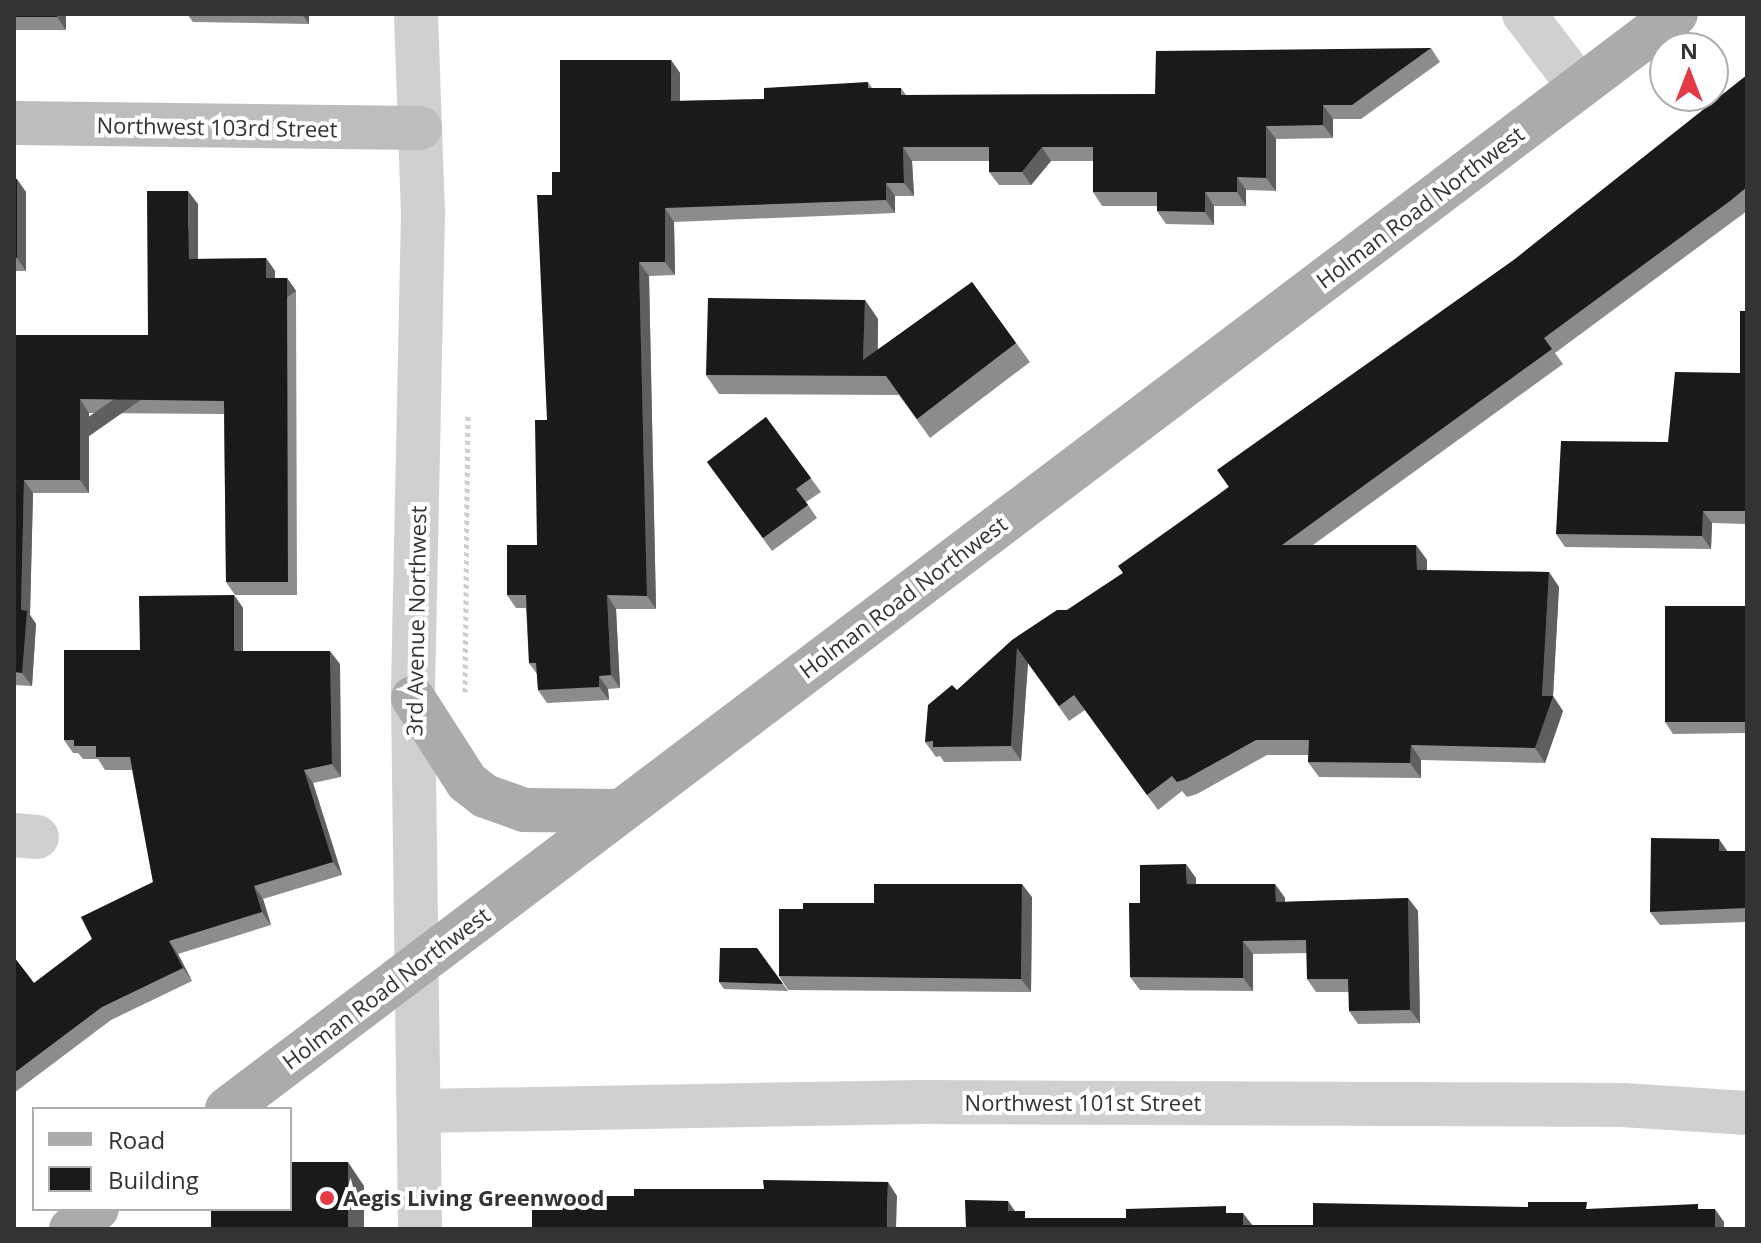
<!DOCTYPE html>
<html>
<head>
<meta charset="utf-8">
<style>
	body { margin:0 }
	#map { position:relative; width:1761px; height:1243px; overflow:hidden; background:#fff; font-family:"Open Sans",sans-serif }
	div>[style] { position:absolute }
	[style*='--x'] { left:calc(var(--x)*1px); top:calc(var(--y)*1px); width:calc(var(--w)*1px); rotate:calc(var(--a)*1deg) }
	.path>* { height:5px; margin-top:-2.5px; transform-origin:0; background:repeating-linear-gradient(90deg,#cdcdcd 0 4px,transparent 0 8px) }
	.minor>* { height:44px; margin:-22px; padding:0 22px; transform-origin:22px; border-radius:22px; background:#d0d0d0 }
	.tertiary>* { height:44px; margin:-22px; padding:0 22px; transform-origin:22px; border-radius:22px; background:#d0d0d0 }
	.secondary>* { height:44px; margin:-22px; padding:0 22px; transform-origin:22px; border-radius:22px; background:#bdbdbd }
	.primary>* { height:44px; margin:-22px; padding:0 22px; transform-origin:22px; border-radius:22px; background:#ababab }
	.wall>* { inset:0; background:#8c8c8c; transform-origin:0 0 }
	.shaded-wall>* { inset:0; background:#5f5f5f; transform-origin:0 0 }
	.building>* { inset:0; background:#1a1a1a; transform-origin:0 0 }
	.dots>* { width:22px; height:22px; translate:-50% -50%; box-sizing:border-box; border:4px solid #fff; border-radius:50% }
	span { translate:-50% -50%; white-space:nowrap; text-align:center; line-height:1.15; -webkit-text-stroke:8px #fff; paint-order:stroke }
	.street-label { font-size:22px; color:#333 }
	.poi-label { font-size:22px; color:#333; font-weight:700 }
	.left { translate:0 -50%; text-align:left }
	.frame { position:absolute; inset:0; border:16px solid #333; pointer-events:none }
	.legend { position:absolute; left:32px; top:1107px; width:260px; height:104px; box-sizing:border-box; background:#fff; border:2px solid #adadad; margin:0; padding:10px 14px; list-style:none; font-size:24px; color:#333 }
	.legend li { display:flex; align-items:center; gap:16px; height:40px }
	.legend b { width:40px; border:2px solid #adadad }
	.north { position:absolute; left:1649px; top:32px; width:80px; height:80px; box-sizing:border-box; background:#fff; border:2px solid #adadad; border-radius:50%; rotate:0deg; font-size:22px; font-weight:700; line-height:32px; text-align:center; color:#333 }
	.north::after { content:''; display:block; margin:auto; width:28px; height:36px; background:#e63946; clip-path:polygon(50% 0,100% 100%,50% 72%,0 100%) }
</style>
</head>
<body>
<div id="map">
	<div class="path">
		<div style="--x:465;--y:692;--w:278;--a:-89.4"></div>
	</div>
	<div class="minor">
		<div style="--x:1524;--y:14;--w:91;--a:52.6"></div>
		<div style="--x:14;--y:835;--w:23;--a:5"></div>
		<div style="--x:419;--y:1111;--w:502;--a:-1.03"></div>
		<div style="--x:921;--y:1102;--w:702;--a:0.24"></div>
		<div style="--x:1623;--y:1105;--w:124;--a:3.7"></div>
	</div>
	<div class="tertiary">
		<div style="--x:416;--y:14;--w:198;--a:88"></div>
		<div style="--x:423;--y:212;--w:486;--a:91.2"></div>
		<div style="--x:413;--y:698;--w:531;--a:89.24"></div>
	</div>
	<div class="secondary">
		<div style="--x:14;--y:123;--w:406;--a:0.7"></div>
	</div>
	<div class="primary">
		<div style="--x:413;--y:698;--w:100;--a:57.3"></div>
		<div style="--x:467;--y:782;--w:23;--a:38"></div>
		<div style="--x:485;--y:796;--w:41;--a:19.7"></div>
		<div style="--x:524;--y:810;--w:95;--a:0.6"></div>
		<div style="--x:227;--y:1109;--w:1816;--a:-37.08"></div>
		<div style="--x:71;--y:1229;--w:33;--a:-38"></div>
	</div>
	<div class="wall">
		<div style="left:14px;top:14px;width:52px;height:16px"></div>
		<div style="clip-path:polygon(187px 14px,309px 14px,309px 24px,193px 22px)"></div>
		<div style="clip-path:polygon(1431px 48px,1440px 62px,1361px 119px,1333px 119px,1333px 138px,1276px 139px,1276px 191px,1246px 190px,1246px 206px,1214px 206px,1214px 225px,1166px 224px,1157px 211px,1157px 206px,1102px 206px,1093px 192px,1093px 161px,1051px 161px,1031px 185px,999px 185px,989px 172px,989px 161px,912px 161px,914px 196px,895px 196px,895px 213px,674px 222px,675px 275px,649px 276px,656px 609px,616px 609px,620px 688px,608px 689px,609px 700px,547px 703px,538px 690px,537px 674px,529px 663px,526px 608px,516px 608px,507px 595px,537px 545px,547px 420px,552px 195px,560px 172px,671px 60px,680px 73px,680px 101px,764px 99px,868px 82px,872px 88px,901px 88px,906px 95px,1155px 94px)"></div>
		<div style="clip-path:polygon(1747px 75px,1747px 211px,1555px 353px,1563px 364px,1313px 545px,1416px 545px,1427px 560px,1427px 570px,1549px 572px,1559px 587px,1553px 696px,1563px 711px,1545px 763px,1421px 760px,1421px 778px,1319px 777px,1308px 762px,1308px 755px,1267px 755px,1197px 794px,1187px 797px,1182px 791px,1158px 810px,1085px 710px,1069px 721px,1028px 663px,1021px 761px,944px 762px,940px 756px,936px 757px,925px 742px,957px 690px,1067px 610px,1123px 573px,1228px 487px)"></div>
		<div style="clip-path:polygon(14px 179px,26px 192px,26px 271px,14px 271px)"></div>
		<div style="clip-path:polygon(198px 204px,198px 259px,266px 258px,275px 271px,275px 278px,287px 278px,296px 291px,297px 595px,235px 595px,226px 582px,224px 414px,89px 413px,89px 493px,33px 493px,30px 615px,36px 624px,32px 686px,14px 685px,14px 335px,148px 335px)"></div>
		<div style="clip-path:polygon(972px 282px,1030px 362px,930px 438px,899px 395px,719px 394px,706px 375px,865px 300px,878px 319px,878px 350px)"></div>
		<div style="clip-path:polygon(1747px 311px,1747px 524px,1712px 523px,1711px 549px,1565px 547px,1556px 534px,1668px 442px,1740px 373px)"></div>
		<div style="clip-path:polygon(766px 417px,821px 492px,806px 502px,817px 518px,772px 551px,707px 462px)"></div>
		<div style="clip-path:polygon(234px 595px,243px 608px,243px 651px,340px 664px,341px 777px,313px 783px,342px 875px,263px 899px,271px 925px,178px 954px,192px 981px,111px 1020px,14px 1093px,14px 957px,34px 983px,92px 939px,153px 882px,132px 770px,105px 770px,98px 759px,83px 759px,78px 753px,73px 753px,64px 740px,140px 650px)"></div>
		<div style="clip-path:polygon(1747px 606px,1747px 733px,1673px 734px,1665px 722px)"></div>
		<div style="clip-path:polygon(1727px 851px,1747px 851px,1747px 922px,1660px 925px,1650px 912px)"></div>
		<div style="clip-path:polygon(1196px 878px,1196px 884px,1275px 884px,1285px 898px,1285px 902px,1408px 898px,1418px 911px,1420px 1023px,1358px 1024px,1349px 1011px,1349px 992px,1316px 992px,1307px 979px,1307px 953px,1253px 954px,1253px 991px,1140px 990px,1130px 977px,1140px 903px)"></div>
		<div style="clip-path:polygon(1032px 897px,1031px 992px,788px 990px,779px 976px,803px 909px,874px 903px)"></div>
		<div style="clip-path:polygon(757px 948px,788px 991px,724px 989px,719px 982px)"></div>
	</div>
	<div class="shaded-wall">
		<div style="clip-path:polygon(57px 14px,66px 14px,66px 30px,57px 17px)"></div>
		<div style="clip-path:polygon(302px 14px,309px 14px,309px 24px)"></div>
		<div style="clip-path:polygon(671px 60px,680px 73px,680px 115px,671px 101px)"></div>
		<div style="clip-path:polygon(1323px 105px,1333px 119px,1333px 138px,1323px 125px)"></div>
		<div style="clip-path:polygon(1266px 126px,1276px 139px,1276px 191px,1266px 178px)"></div>
		<div style="clip-path:polygon(903px 147px,912px 161px,914px 196px,904px 183px)"></div>
		<div style="clip-path:polygon(1042px 147px,1051px 161px,1031px 185px,1022px 172px)"></div>
		<div style="clip-path:polygon(1237px 177px,1246px 190px,1246px 206px,1237px 192px)"></div>
		<div style="clip-path:polygon(17px 179px,26px 192px,26px 271px,17px 258px)"></div>
		<div style="clip-path:polygon(886px 183px,895px 196px,895px 213px,886px 200px)"></div>
		<div style="clip-path:polygon(188px 191px,198px 204px,198px 272px,189px 259px)"></div>
		<div style="clip-path:polygon(1205px 192px,1214px 206px,1214px 225px,1205px 212px)"></div>
		<div style="clip-path:polygon(665px 208px,674px 222px,675px 275px,665px 262px)"></div>
		<div style="clip-path:polygon(266px 258px,275px 271px,275px 291px,266px 278px)"></div>
		<div style="clip-path:polygon(639px 262px,649px 276px,656px 609px,647px 596px)"></div>
		<div style="left:287px;top:278px;width:16px;height:304px;rotate:55deg"></div>
		<div style="clip-path:polygon(865px 300px,878px 319px,877px 376px,863px 360px)"></div>
		<div style="clip-path:polygon(80px 399px,89px 413px,89px 493px,80px 480px)"></div>
		<div style="clip-path:polygon(24px 480px,33px 493px,30px 615px,36px 624px,32px 686px,22px 673px,21px 610px)"></div>
		<div style="clip-path:polygon(1703px 511px,1712px 523px,1711px 549px,1702px 536px)"></div>
		<div style="clip-path:polygon(1416px 545px,1427px 560px,1427px 585px,1417px 570px)"></div>
		<div style="clip-path:polygon(1549px 572px,1559px 587px,1553px 696px,1563px 711px,1545px 763px,1535px 748px,1542px 696px)"></div>
		<div style="clip-path:polygon(234px 595px,243px 608px,243px 664px,234px 651px)"></div>
		<div style="clip-path:polygon(607px 595px,616px 609px,620px 688px,611px 675px)"></div>
		<div style="clip-path:polygon(1017px 648px,1028px 663px,1021px 761px,1011px 746px)"></div>
		<div style="clip-path:polygon(330px 651px,340px 664px,341px 777px,332px 764px)"></div>
		<div style="clip-path:polygon(599px 676px,608px 689px,609px 700px,599px 687px)"></div>
		<div style="clip-path:polygon(1411px 745px,1421px 760px,1421px 778px,1410px 763px)"></div>
		<div style="clip-path:polygon(304px 770px,313px 783px,342px 875px,333px 862px)"></div>
		<div style="clip-path:polygon(1719px 839px,1728px 852px,1719px 851px)"></div>
		<div style="clip-path:polygon(1186px 864px,1196px 878px,1196px 898px,1187px 884px)"></div>
		<div style="clip-path:polygon(1022px 884px,1032px 897px,1031px 992px,1021px 979px)"></div>
		<div style="clip-path:polygon(1275px 884px,1285px 898px,1285px 915px,1276px 902px)"></div>
		<div style="clip-path:polygon(254px 886px,263px 899px,271px 925px,262px 912px)"></div>
		<div style="clip-path:polygon(1408px 898px,1418px 911px,1420px 1023px,1410px 1010px)"></div>
		<div style="clip-path:polygon(169px 941px,178px 954px,192px 981px,183px 968px)"></div>
		<div style="clip-path:polygon(1243px 941px,1253px 954px,1253px 991px,1243px 978px)"></div>
		<div style="clip-path:polygon(348px 1162px,364px 1186px,364px 1229px,348px 1229px)"></div>
		<div style="clip-path:polygon(888px 1182px,897px 1196px,896px 1229px,887px 1229px)"></div>
		<div style="clip-path:polygon(1008px 1201px,1017px 1214px,1008px 1211px)"></div>
		<div style="clip-path:polygon(1715px 1209px,1724px 1222px,1724px 1229px,1715px 1229px)"></div>
		<div style="clip-path:polygon(1243px 1213px,1253px 1226px,1243px 1225px)"></div>
	</div>
	<div class="building">
		<div style="left:14px;top:14px;width:43px;height:3px"></div>
		<div style="clip-path:polygon(1431px 48px,1352px 105px,1323px 105px,1323px 125px,1266px 126px,1266px 178px,1237px 177px,1237px 192px,1205px 192px,1205px 212px,1157px 211px,1157px 192px,1093px 192px,1093px 147px,1042px 147px,1022px 172px,989px 172px,989px 147px,903px 147px,904px 183px,886px 183px,886px 200px,665px 208px,665px 262px,639px 262px,647px 596px,607px 595px,611px 675px,599px 676px,599px 687px,538px 690px,536px 663px,529px 663px,526px 595px,507px 595px,507px 545px,537px 545px,535px 420px,547px 420px,537px 195px,552px 195px,552px 172px,560px 172px,560px 60px,671px 60px,671px 101px,764px 99px,764px 88px,868px 82px,868px 88px,901px 88px,901px 95px,1155px 94px,1156px 51px)"></div>
		<div style="clip-path:polygon(1747px 75px,1747px 187px,1730px 201px,1544px 338px,1552px 349px,1282px 545px,1416px 545px,1417px 570px,1549px 572px,1542px 696px,1553px 696px,1535px 748px,1411px 745px,1410px 763px,1308px 762px,1309px 740px,1256px 740px,1186px 779px,1177px 782px,1172px 776px,1147px 795px,1074px 695px,1059px 706px,1017px 648px,1011px 746px,933px 747px,933px 741px,925px 742px,928px 705px,952px 685px,957px 690px,1012px 640px,1057px 610px,1067px 610px,1123px 573px,1118px 566px,1229px 487px,1217px 470px,1515px 259px)"></div>
		<div style="left:14px;top:179px;width:3px;height:79px"></div>
		<div style="clip-path:polygon(147px 191px,188px 191px,189px 259px,266px 258px,266px 278px,287px 278px,288px 582px,226px 582px,224px 401px,80px 399px,80px 480px,24px 480px,21px 610px,27px 611px,22px 673px,14px 672px,14px 335px,148px 335px)"></div>
		<div style="clip-path:polygon(972px 282px,1016px 343px,917px 419px,886px 376px,706px 375px,708px 298px,865px 300px,863px 360px)"></div>
		<div style="clip-path:polygon(1740px 311px,1747px 311px,1747px 511px,1703px 511px,1702px 536px,1556px 534px,1561px 441px,1668px 442px,1675px 372px,1740px 373px)"></div>
		<div style="clip-path:polygon(766px 417px,811px 478px,796px 489px,808px 505px,763px 538px,707px 462px)"></div>
		<div style="clip-path:polygon(234px 595px,234px 651px,330px 651px,332px 764px,304px 770px,333px 862px,254px 886px,262px 912px,169px 941px,183px 968px,102px 1007px,14px 1073px,14px 957px,34px 983px,92px 939px,81px 917px,153px 882px,130px 757px,96px 757px,96px 746px,74px 746px,74px 740px,64px 740px,64px 650px,140px 650px,139px 596px)"></div>
		<div style="left:1665px;top:606px;width:82px;height:116px"></div>
		<div style="clip-path:polygon(1651px 838px,1719px 839px,1719px 851px,1747px 851px,1747px 908px,1650px 912px)"></div>
		<div style="clip-path:polygon(1186px 864px,1187px 884px,1275px 884px,1276px 902px,1408px 898px,1410px 1010px,1349px 1011px,1348px 979px,1307px 979px,1306px 940px,1243px 941px,1243px 978px,1130px 977px,1129px 903px,1140px 903px,1140px 865px)"></div>
		<div style="clip-path:polygon(874px 884px,1022px 884px,1021px 979px,779px 976px,779px 909px,803px 909px,803px 903px,874px 903px)"></div>
		<div style="clip-path:polygon(720px 948px,757px 948px,783px 984px,719px 982px)"></div>
		<div style="clip-path:polygon(290px 1162px,348px 1162px,348px 1229px,211px 1229px,211px 1209px,290px 1209px)"></div>
		<div style="clip-path:polygon(763px 1180px,888px 1182px,887px 1229px,532px 1229px,532px 1196px,634px 1196px,634px 1189px,764px 1189px)"></div>
		<div style="clip-path:polygon(965px 1200px,1008px 1201px,1008px 1211px,1025px 1211px,1025px 1218px,1126px 1218px,1126px 1209px,1226px 1206px,1226px 1213px,1243px 1213px,1243px 1225px,1313px 1225px,1313px 1203px,1528px 1207px,1528px 1202px,1587px 1202px,1586px 1209px,1698px 1204px,1698px 1209px,1715px 1209px,1715px 1229px,966px 1229px)"></div>
	</div>
	<div class="dots">
		<div style="left:327px;top:1198px;background:#e63946"></div>
	</div>
	<div class="street-label">
		<span style="left:217px;top:127px;rotate:1deg">Northwest 103rd Street</span>
		<span style="left:1420px;top:207px;rotate:-37deg">Holman Road Northwest</span>
		<span style="left:903px;top:597px;rotate:-37deg">Holman Road Northwest</span>
		<span style="left:416px;top:621px;rotate:-89deg">3rd Avenue Northwest</span>
		<span style="left:386px;top:988px;rotate:-37deg">Holman Road Northwest</span>
		<span style="left:1083px;top:1103px">Northwest 101st Street</span>
	</div>
	<div class="poi-label">
		<span class="left" style="left:343px;top:1198px">Aegis Living Greenwood</span>
	</div>
	<div class="frame"></div>
	<ul class="legend">
	<li><b style="height:10px;background:#ababab"></b>Road</li>
	<li><b style="height:22px;background:#1a1a1a"></b>Building</li>
	</ul>
	<div class="north">N</div>
</div>
</body>
</html>
